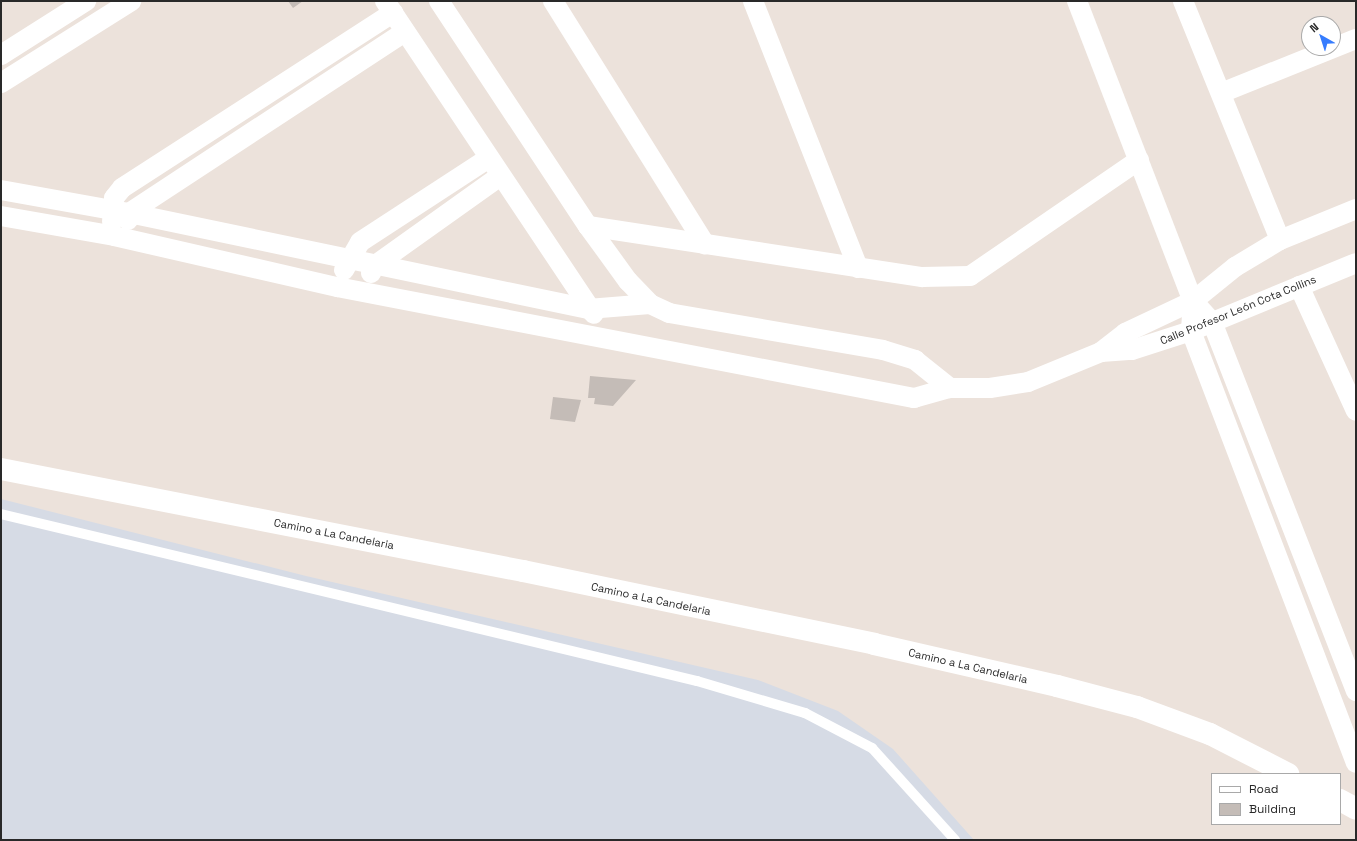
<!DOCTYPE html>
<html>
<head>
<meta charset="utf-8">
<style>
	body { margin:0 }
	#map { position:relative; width:1357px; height:841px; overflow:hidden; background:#ece2db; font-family:"Space Grotesk",sans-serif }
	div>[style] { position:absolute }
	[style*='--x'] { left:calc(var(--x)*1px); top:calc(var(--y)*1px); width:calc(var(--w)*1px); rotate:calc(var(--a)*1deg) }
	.airport>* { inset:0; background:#d6dbe5 }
	.building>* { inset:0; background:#c4bcb7 }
	.lane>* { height:10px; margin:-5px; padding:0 5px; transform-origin:5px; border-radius:5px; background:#fff }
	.street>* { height:20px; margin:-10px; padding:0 10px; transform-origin:10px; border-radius:10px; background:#fff }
	.secondary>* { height:22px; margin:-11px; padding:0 11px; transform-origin:11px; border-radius:11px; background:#fff }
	span { translate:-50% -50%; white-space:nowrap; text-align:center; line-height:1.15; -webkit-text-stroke:3px #fff; paint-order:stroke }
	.street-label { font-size:11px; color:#292929 }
	.frame { position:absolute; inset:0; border:2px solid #292929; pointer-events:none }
	.legend { position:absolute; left:1211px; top:773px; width:130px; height:52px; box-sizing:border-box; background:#fff; border:1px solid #a9a9a9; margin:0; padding:5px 7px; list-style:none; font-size:12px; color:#292929 }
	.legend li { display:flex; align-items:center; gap:8px; height:20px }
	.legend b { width:20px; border:1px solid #a9a9a9 }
	.north { position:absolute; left:1301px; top:16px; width:40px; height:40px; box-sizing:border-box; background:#fff; border:1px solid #a9a9a9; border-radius:50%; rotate:321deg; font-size:11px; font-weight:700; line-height:16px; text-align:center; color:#292929 }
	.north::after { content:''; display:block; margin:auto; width:14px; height:18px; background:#367cfe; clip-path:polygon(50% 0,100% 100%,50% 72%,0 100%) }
</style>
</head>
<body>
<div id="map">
	<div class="airport">
		<div style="clip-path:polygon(1px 499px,306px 576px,758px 680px,838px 711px,893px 749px,974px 840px,1px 840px)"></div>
	</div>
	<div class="building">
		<div style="clip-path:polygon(288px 1px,303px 1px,293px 8px)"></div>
		<div style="clip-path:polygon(590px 376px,636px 380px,613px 406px,594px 404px,595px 398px,588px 398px)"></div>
		<div style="clip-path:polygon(553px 397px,581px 400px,575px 422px,550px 419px)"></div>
	</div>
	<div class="lane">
		<div style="--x:1;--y:514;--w:716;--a:13.49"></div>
		<div style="--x:697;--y:681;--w:113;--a:16.5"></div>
		<div style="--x:805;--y:713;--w:76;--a:27.6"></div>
		<div style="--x:872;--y:748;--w:124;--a:47.9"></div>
	</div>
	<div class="street">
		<div style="--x:385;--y:1;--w:376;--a:56.3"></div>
		<div style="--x:439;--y:1;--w:270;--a:56.5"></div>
		<div style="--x:588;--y:226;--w:68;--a:54"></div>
		<div style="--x:628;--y:281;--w:32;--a:46"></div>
		<div style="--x:650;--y:304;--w:21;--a:25"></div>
		<div style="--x:669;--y:313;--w:217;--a:9.8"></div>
		<div style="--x:883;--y:350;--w:34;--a:17"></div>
		<div style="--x:915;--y:360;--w:45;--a:38.7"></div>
		<div style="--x:553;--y:1;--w:287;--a:58"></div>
		<div style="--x:753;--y:1;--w:287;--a:68.5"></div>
		<div style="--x:1077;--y:1;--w:322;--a:68.9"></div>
		<div style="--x:1183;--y:1;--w:258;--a:67.9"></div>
		<div style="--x:1;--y:55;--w:101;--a:-32.4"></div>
		<div style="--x:1;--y:83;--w:154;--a:-32.2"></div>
		<div style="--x:1221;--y:93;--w:145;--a:-21.8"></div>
		<div style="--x:1;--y:190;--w:130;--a:10.2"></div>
		<div style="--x:129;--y:213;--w:469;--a:11.8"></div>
		<div style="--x:588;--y:309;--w:62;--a:-4.6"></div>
		<div style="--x:1;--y:216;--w:115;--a:10"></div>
		<div style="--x:114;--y:236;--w:229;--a:12.9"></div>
		<div style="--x:337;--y:287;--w:588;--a:10.89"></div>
		<div style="--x:914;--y:398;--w:37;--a:-16"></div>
		<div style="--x:950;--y:388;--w:40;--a:0"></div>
		<div style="--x:990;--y:388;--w:38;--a:-9"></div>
		<div style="--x:1028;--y:382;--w:79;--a:-22.3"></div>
		<div style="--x:1101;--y:352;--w:31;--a:-38"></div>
		<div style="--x:1125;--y:333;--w:75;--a:-25.2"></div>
		<div style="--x:1193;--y:301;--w:54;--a:-39"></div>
		<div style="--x:1235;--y:267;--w:52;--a:-31"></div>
		<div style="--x:1280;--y:240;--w:82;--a:-22.2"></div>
		<div style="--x:128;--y:220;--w:7;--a:-82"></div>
		<div style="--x:129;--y:213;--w:330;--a:-33.3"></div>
		<div style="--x:112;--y:222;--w:24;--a:-85"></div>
		<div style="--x:114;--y:198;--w:13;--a:-51"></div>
		<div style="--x:122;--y:188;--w:323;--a:-32.9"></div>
		<div style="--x:588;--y:226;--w:338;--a:8.7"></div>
		<div style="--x:922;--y:277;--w:48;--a:-1.2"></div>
		<div style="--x:970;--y:276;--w:205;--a:-34.5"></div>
		<div style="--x:344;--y:270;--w:32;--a:-60"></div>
		<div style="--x:360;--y:242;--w:154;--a:-33.1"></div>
		<div style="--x:371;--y:273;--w:8;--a:-67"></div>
		<div style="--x:374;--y:266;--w:155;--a:-35.5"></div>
		<div style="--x:1299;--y:286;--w:137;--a:65.5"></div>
		<div style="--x:1101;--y:352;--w:31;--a:-4"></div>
		<div style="--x:1132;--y:350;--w:62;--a:-17.9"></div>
		<div style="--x:1191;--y:331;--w:178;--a:-22.4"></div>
		<div style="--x:1356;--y:691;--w:396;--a:-111.3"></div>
		<div style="--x:1212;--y:322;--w:28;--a:-132"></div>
		<div style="--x:1193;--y:301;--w:30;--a:94"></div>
		<div style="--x:1191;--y:331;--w:462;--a:69.1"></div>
	</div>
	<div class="secondary">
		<div style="--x:1;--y:469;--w:532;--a:11.06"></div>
		<div style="--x:523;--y:571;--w:359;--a:11.7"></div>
		<div style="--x:874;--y:644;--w:188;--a:12.9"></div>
		<div style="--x:1057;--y:686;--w:83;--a:14.7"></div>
		<div style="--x:1137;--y:707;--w:78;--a:20.3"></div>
		<div style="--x:1210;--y:734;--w:88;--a:27.1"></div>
		<div style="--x:1340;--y:800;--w:18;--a:29"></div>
	</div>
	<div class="street-label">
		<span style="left:1238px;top:310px;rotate:-22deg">Calle Profesor León Cota Collins</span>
		<span style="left:334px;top:534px;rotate:11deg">Camino a La Candelaria</span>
		<span style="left:651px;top:599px;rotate:12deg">Camino a La Candelaria</span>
		<span style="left:968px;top:666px;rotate:13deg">Camino a La Candelaria</span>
	</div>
	<div class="frame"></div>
	<ul class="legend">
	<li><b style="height:5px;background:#fff"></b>Road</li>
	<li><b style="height:11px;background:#c4bcb7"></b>Building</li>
	</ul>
	<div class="north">N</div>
</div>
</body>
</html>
